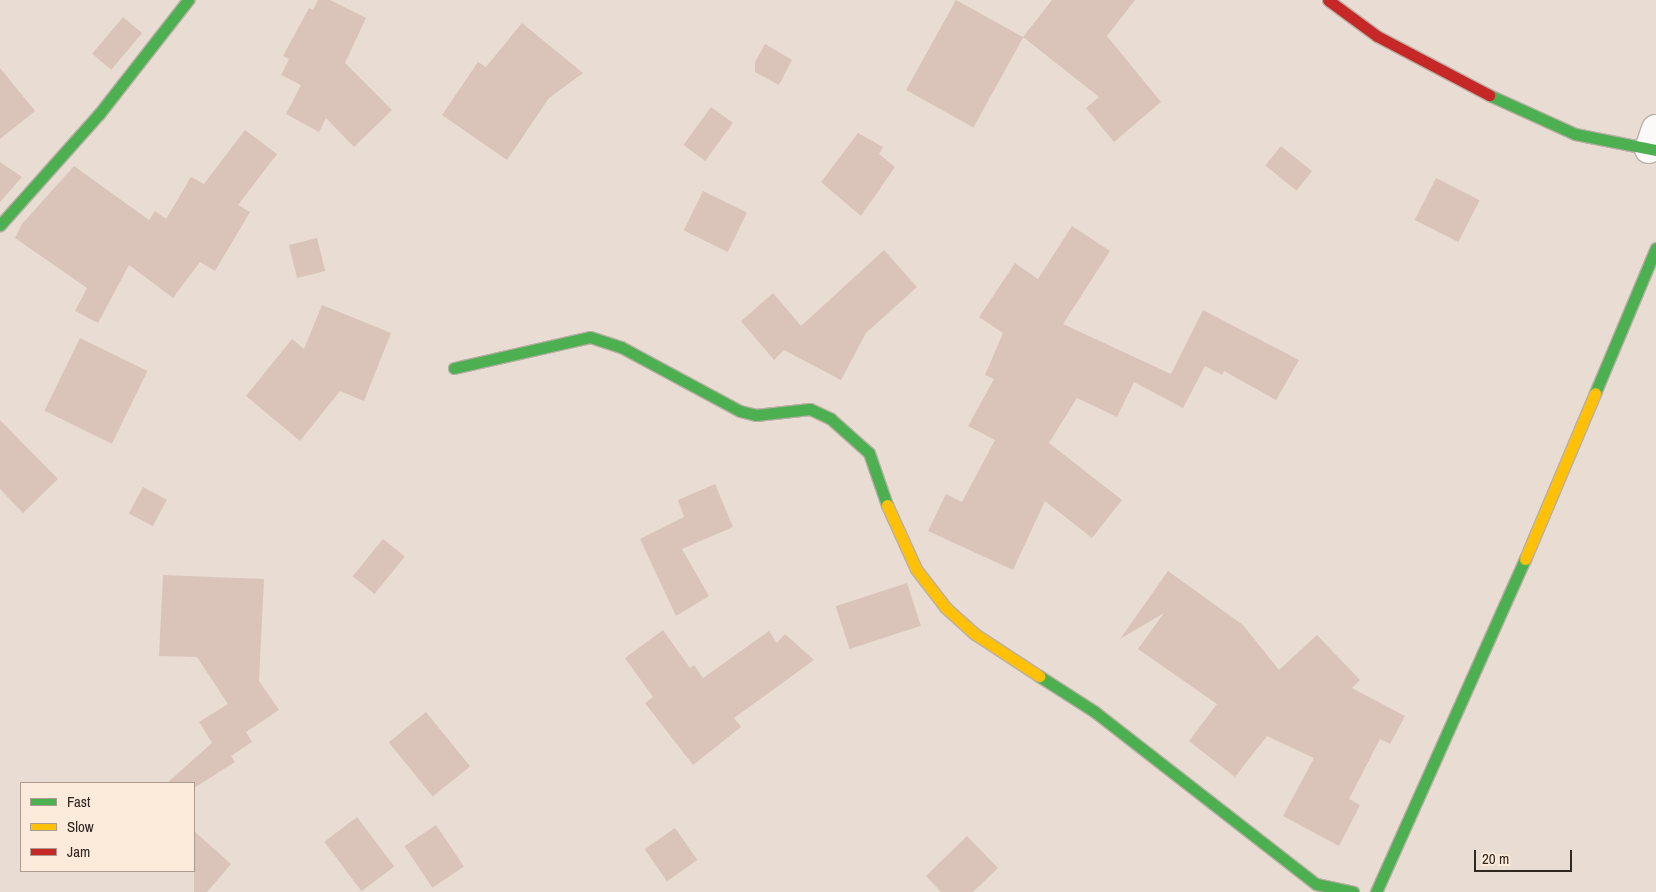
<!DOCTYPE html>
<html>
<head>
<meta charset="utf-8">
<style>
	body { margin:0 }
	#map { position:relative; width:1656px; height:892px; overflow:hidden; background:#e9dcd2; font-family:"Archivo Narrow",sans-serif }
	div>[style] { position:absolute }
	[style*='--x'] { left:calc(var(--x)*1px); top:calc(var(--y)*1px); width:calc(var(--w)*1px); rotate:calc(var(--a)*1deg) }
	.building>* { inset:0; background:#dac4ba; transform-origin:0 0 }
	.roads { filter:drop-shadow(1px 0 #b9afa7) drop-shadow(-1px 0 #b9afa7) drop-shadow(0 1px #b9afa7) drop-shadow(0 -1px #b9afa7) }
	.street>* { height:28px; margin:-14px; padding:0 14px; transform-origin:14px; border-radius:14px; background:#fcfaf8 }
	.fast>* { height:11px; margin:-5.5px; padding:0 5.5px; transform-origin:5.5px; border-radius:5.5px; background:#4caf50 }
	.slow>* { height:11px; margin:-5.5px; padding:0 5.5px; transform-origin:5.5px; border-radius:5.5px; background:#ffc107 }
	.jam>* { height:11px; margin:-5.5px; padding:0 5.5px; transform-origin:5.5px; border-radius:5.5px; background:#c62828 }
	span { translate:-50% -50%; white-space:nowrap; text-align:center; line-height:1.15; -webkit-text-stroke:4px #fceadb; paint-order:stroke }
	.legend { position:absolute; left:20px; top:782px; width:175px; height:90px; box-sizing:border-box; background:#fceadb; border:1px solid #aa9c90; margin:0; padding:6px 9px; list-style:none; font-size:15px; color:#2f2720 }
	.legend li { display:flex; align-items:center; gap:10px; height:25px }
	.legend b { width:25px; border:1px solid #aa9c90 }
	.scale { position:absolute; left:1474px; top:850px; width:98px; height:22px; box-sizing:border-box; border:2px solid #2f2720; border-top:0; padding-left:6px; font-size:15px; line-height:18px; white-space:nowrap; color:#2f2720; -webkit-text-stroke:4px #fceadb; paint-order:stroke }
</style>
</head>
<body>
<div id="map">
	<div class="building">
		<div style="clip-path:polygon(318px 0,330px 0,366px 18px,345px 63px,392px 110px,354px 147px,326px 118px,319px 132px,286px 114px,301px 85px,281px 75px,289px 59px,283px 56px,309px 8px,313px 10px)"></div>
		<div style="left:956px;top:0;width:77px;height:103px;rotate:29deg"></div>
		<div style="clip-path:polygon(1052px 0,1135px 0,1107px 36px,1161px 102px,1114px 142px,1086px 108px,1099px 97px,1023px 37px)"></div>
		<div style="left:123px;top:17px;width:25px;height:48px;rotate:40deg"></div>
		<div style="clip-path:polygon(522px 23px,583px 73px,549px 98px,507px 160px,442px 115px,478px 62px,486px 67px)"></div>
		<div style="clip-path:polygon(765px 44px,792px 60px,779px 85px,755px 72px,755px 62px)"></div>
		<div style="clip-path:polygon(0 68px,35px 111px,0 139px)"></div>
		<div style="left:711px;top:107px;width:27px;height:47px;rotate:36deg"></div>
		<div style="clip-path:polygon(245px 130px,277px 154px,238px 205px,250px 212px,215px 271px,200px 262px,173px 298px,129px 265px,98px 323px,75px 311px,87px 288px,15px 238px,22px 224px,74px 166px,149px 220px,155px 211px,166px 219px,191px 177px,204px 184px)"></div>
		<div style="clip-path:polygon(858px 133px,883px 147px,879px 154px,895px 167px,861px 216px,821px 182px)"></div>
		<div style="left:1281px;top:146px;width:40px;height:25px;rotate:39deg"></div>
		<div style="clip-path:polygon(0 162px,22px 177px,0 202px)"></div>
		<div style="left:1436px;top:178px;width:49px;height:47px;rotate:27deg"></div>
		<div style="left:703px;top:191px;width:49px;height:44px;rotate:26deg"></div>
		<div style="clip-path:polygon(1072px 226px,1110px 251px,1063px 324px,1171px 374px,1203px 310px,1299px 360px,1276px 400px,1224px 371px,1222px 375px,1205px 366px,1183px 408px,1134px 382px,1117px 417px,1077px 398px,1049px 443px,1122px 500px,1092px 538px,1045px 501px,1013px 570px,928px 531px,946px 494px,962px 502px,995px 440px,968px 426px,994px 379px,985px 375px,1003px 333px,979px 317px,1015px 263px,1038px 279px)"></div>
		<div style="left:317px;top:238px;width:34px;height:29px;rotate:76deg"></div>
		<div style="clip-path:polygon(884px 250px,917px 287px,866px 333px,841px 380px,784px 350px,774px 360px,741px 321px,773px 293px,801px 326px)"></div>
		<div style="clip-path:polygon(322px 305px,391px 333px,364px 401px,340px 391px,300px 441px,246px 396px,292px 339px,304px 349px)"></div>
		<div style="left:80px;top:338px;width:75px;height:81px;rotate:26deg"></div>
		<div style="clip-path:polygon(0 420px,58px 479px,23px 513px,0 489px)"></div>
		<div style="clip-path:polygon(715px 484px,733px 527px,682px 549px,709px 596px,676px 616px,640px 539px,684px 517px,678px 500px)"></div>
		<div style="left:143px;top:487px;width:27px;height:30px;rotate:28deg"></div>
		<div style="left:383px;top:539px;width:28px;height:48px;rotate:39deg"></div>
		<div style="clip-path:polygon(1168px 571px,1243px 625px,1279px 670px,1317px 635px,1360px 680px,1352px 688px,1405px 716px,1390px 744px,1380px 739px,1349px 799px,1360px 805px,1339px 846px,1283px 816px,1314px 758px,1267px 736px,1235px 777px,1189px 741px,1217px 704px,1138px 649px,1164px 613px,1120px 639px)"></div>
		<div style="clip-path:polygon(163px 575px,264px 579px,259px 681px,279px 710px,246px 732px,252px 742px,231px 756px,235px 762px,194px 788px,194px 783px,167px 783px,212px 743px,199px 722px,228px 704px,197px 657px,159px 656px)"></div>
		<div style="left:907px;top:583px;width:45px;height:75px;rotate:72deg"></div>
		<div style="clip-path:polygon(663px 630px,690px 668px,694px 665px,703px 678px,769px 631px,777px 643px,785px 634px,814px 660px,734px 718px,741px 727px,693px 765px,645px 703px,653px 697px,625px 658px)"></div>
		<div style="left:426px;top:712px;width:70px;height:48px;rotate:51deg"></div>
		<div style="left:357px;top:817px;width:62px;height:41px;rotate:53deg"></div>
		<div style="left:436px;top:825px;width:50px;height:38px;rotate:56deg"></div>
		<div style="left:675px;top:828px;width:39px;height:37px;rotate:55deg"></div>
		<div style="clip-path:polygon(194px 831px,231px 864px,207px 892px,194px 892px)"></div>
		<div style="clip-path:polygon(967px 836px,998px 868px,973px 892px,941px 892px,926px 876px)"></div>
	</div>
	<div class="roads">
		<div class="street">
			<div style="--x:1649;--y:149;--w:21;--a:-71"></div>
		</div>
		<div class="fast">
			<div style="--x:1489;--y:95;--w:94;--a:24.4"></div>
			<div style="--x:1575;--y:134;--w:83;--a:11.2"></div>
			<div style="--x:0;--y:225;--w:149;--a:-48.3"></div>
			<div style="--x:99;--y:114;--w:145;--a:-52"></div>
			<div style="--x:454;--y:368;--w:139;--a:-12.8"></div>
			<div style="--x:590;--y:337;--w:33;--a:18"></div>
			<div style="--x:621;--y:347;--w:135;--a:28.3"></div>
			<div style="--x:740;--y:411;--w:16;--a:14"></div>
			<div style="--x:756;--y:415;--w:54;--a:-6.3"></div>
			<div style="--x:810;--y:409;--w:23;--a:25"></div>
			<div style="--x:831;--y:419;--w:51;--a:41.8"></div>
			<div style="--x:869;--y:453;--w:55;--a:70.9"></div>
			<div style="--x:1595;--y:393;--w:157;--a:-67.2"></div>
			<div style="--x:1039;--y:676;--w:67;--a:32.7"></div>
			<div style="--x:1095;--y:712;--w:280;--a:37.9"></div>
			<div style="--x:1316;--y:884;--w:38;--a:12"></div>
			<div style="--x:1376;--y:892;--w:365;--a:-65.9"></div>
		</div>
		<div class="slow">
			<div style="--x:887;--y:505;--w:70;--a:65.6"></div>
			<div style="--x:916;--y:569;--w:49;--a:52.4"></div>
			<div style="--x:946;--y:608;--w:39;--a:42"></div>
			<div style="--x:975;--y:634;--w:77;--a:33.3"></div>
			<div style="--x:1525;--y:559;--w:180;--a:-67.1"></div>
		</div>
		<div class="jam">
			<div style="--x:1328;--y:0;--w:61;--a:36.3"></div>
			<div style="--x:1377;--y:36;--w:127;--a:27.8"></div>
		</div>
	</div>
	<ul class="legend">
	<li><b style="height:6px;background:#4caf50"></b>Fast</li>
	<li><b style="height:6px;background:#ffc107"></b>Slow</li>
	<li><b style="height:6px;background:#c62828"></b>Jam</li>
	</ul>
	<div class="scale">20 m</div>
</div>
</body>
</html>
